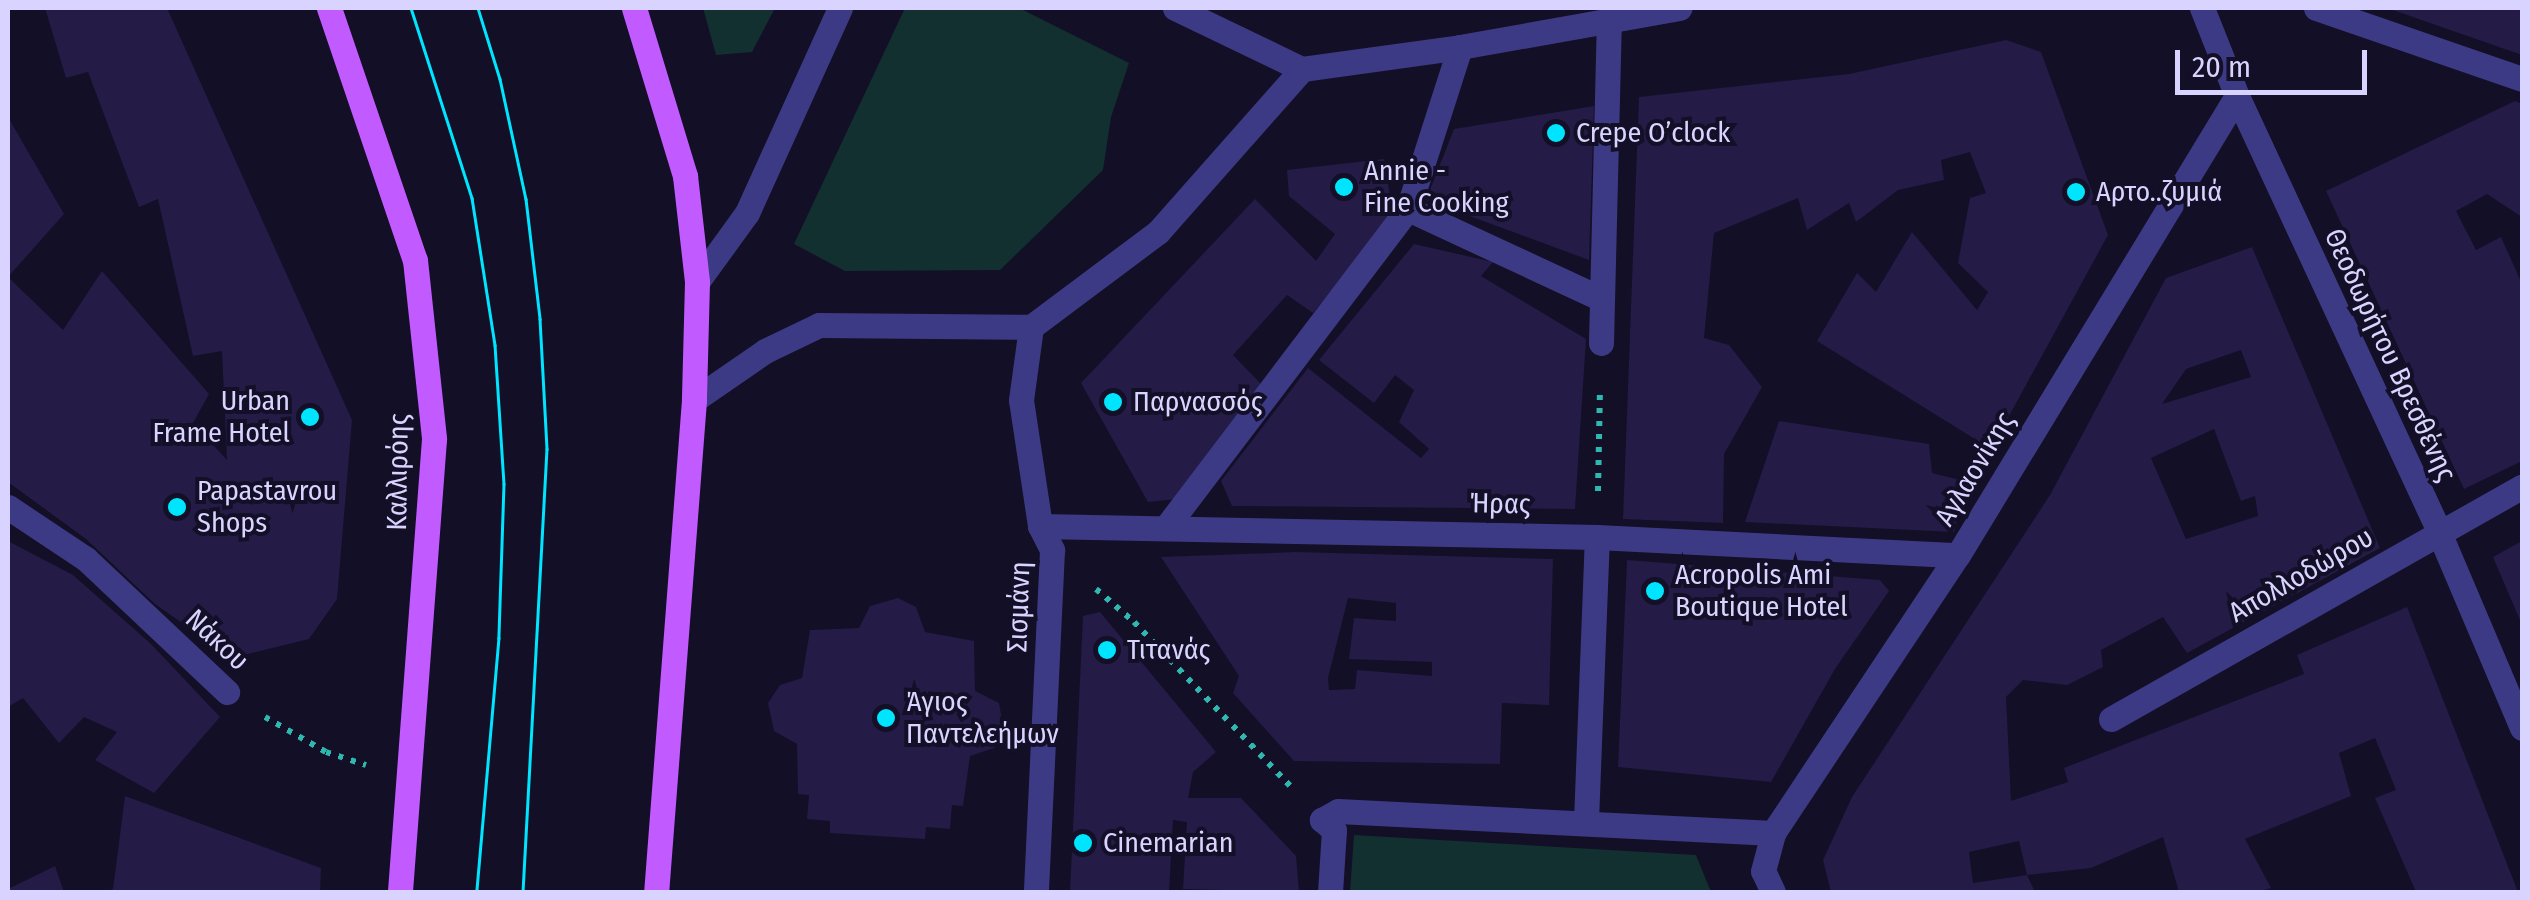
<!DOCTYPE html>
<html>
<head>
<meta charset="utf-8">
<style>
	body { margin:0 }
	#map { position:relative; width:2530px; height:900px; overflow:hidden; background:#130f26; font-family:"Fira Sans Condensed",sans-serif }
	div>[style] { position:absolute }
	[style*='--x'] { left:calc(var(--x)*1px); top:calc(var(--y)*1px); width:calc(var(--w)*1px); rotate:calc(var(--a)*1deg) }
	.green>* { inset:0; background:#12302f }
	.building>* { inset:0; background:#241b47 }
	.path>* { height:6px; margin-top:-3px; transform-origin:0; background:repeating-linear-gradient(90deg,#2fb8b0 0 5px,transparent 0 13px) }
	.minor>* { height:25px; margin:-12.5px; padding:0 12.5px; transform-origin:12.5px; border-radius:12.5px; background:#3d3a85 }
	.major>* { height:25px; margin:-12.5px; padding:0 12.5px; transform-origin:12.5px; border-radius:12.5px; background:#c25bff }
	.tram>* { height:2.5px; margin:-1.25px; padding:0 1.25px; transform-origin:1.25px; border-radius:1.25px; background:#00e5ff }
	.dots>* { width:28px; height:28px; translate:-50% -50%; box-sizing:border-box; border:5px solid #130f26; border-radius:50% }
	span { translate:-50% -50%; white-space:nowrap; text-align:center; line-height:1.15; -webkit-text-stroke:8px #130f26; paint-order:stroke }
	.poi-label { font-size:28px; color:#d9d4ff }
	.left { translate:0 -50%; text-align:left }
	.right { translate:-100% -50%; text-align:right }
	.street-label { font-size:28px; color:#d9d4ff }
	.frame { position:absolute; inset:0; border:10px solid #d9d4ff; pointer-events:none }
	.scale { position:absolute; left:2175px; top:50px; width:192px; height:45px; box-sizing:border-box; border:5px solid #d9d4ff; border-top:0; padding-left:12px; font-size:30px; line-height:35px; white-space:nowrap; color:#d9d4ff; -webkit-text-stroke:8px #130f26; paint-order:stroke }
</style>
</head>
<body>
<div id="map">
	<div class="green">
		<div style="clip-path:polygon(703px 8px,775px 8px,752px 52px,716px 55px)"></div>
		<div style="clip-path:polygon(905px 8px,1019px 8px,1129px 63px,1111px 117px,1103px 170px,1000px 270px,845px 271px,794px 244px)"></div>
		<div style="clip-path:polygon(1354px 835px,1696px 855px,1711px 892px,1350px 892px)"></div>
	</div>
	<div class="building">
		<div style="clip-path:polygon(45px 8px,167px 8px,352px 420px,337px 599px,309px 639px,232px 658px,155px 604px,86px 539px,8px 482px,8px 117px,64px 214px,8px 277px,63px 330px,102px 271px,209px 394px,193px 423px,227px 460px,222px 351px,193px 356px,158px 199px,139px 207px,88px 72px,66px 78px)"></div>
		<div style="clip-path:polygon(2387px 8px,2522px 8px,2522px 55px)"></div>
		<div style="clip-path:polygon(2006px 40px,2041px 52px,2108px 235px,1991px 449px,1817px 341px,1857px 273px,1876px 292px,1912px 232px,1977px 310px,1988px 292px,1958px 263px,1970px 198px,1986px 193px,1970px 152px,1941px 160px,1944px 180px,1898px 190px,1856px 222px,1849px 203px,1807px 230px,1798px 198px,1714px 233px,1704px 338px,1729px 345px,1762px 387px,1724px 454px,1723px 523px,1623px 519px,1639px 97px,1849px 74px)"></div>
		<div style="clip-path:polygon(2515px 101px,2522px 104px,2522px 217px,2487px 194px,2456px 211px,2476px 250px,2501px 237px,2522px 284px,2522px 461px,2464px 489px,2326px 191px)"></div>
		<div style="clip-path:polygon(1594px 106px,1589px 260px,1426px 200px,1454px 129px)"></div>
		<div style="clip-path:polygon(1384px 159px,1393px 215px,1313px 313px,1287px 295px,1233px 355px,1262px 385px,1177px 499px,1148px 502px,1081px 383px,1255px 199px,1316px 261px,1335px 234px,1289px 196px,1287px 170px)"></div>
		<div style="clip-path:polygon(1414px 244px,1493px 262px,1481px 276px,1586px 339px,1575px 509px,1232px 506px,1221px 481px,1308px 368px,1421px 458px,1429px 449px,1399px 422px,1414px 390px,1395px 375px,1374px 403px,1319px 360px)"></div>
		<div style="clip-path:polygon(evenodd,2252px 247px,2380px 548px,2187px 653px,2163px 617px,2101px 650px,2103px 667px,2067px 685px,2023px 680px,2006px 697px,2011px 801px,2068px 782px,2064px 768px,2304px 674px,2297px 655px,2407px 607px,2518px 892px,2416px 892px,2375px 798px,2396px 790px,2375px 738px,2339px 753px,2351px 796px,2245px 839px,2271px 888px,2258px 892px,2179px 892px,2163px 837px,2091px 868px,2027px 875px,2035px 892px,1831px 892px,1823px 860px,1852px 797px,2050px 495px,2166px 278px,2252px 247px,2241px 350px,2251px 377px,2162px 404px,2186px 369px,2241px 350px,2252px 247px,2214px 429px,2241px 501px,2255px 496px,2258px 516px,2186px 539px,2151px 458px,2214px 429px,2252px 247px,2019px 841px,2027px 875px,1973px 883px,1969px 852px,2019px 841px)"></div>
		<div style="clip-path:polygon(1779px 421px,1929px 444px,1932px 473px,1968px 482px,1954px 532px,1745px 522px)"></div>
		<div style="clip-path:polygon(8px 541px,73px 575px,151px 644px,220px 717px,154px 793px,95px 760px,117px 732px,84px 717px,59px 743px,23px 698px,8px 707px)"></div>
		<div style="clip-path:polygon(2522px 541px,2522px 625px,2493px 557px)"></div>
		<div style="clip-path:polygon(evenodd,1296px 552px,1553px 559px,1549px 705px,1502px 703px,1500px 764px,1294px 761px,1233px 693px,1239px 676px,1161px 557px,1296px 552px,1348px 598px,1396px 603px,1396px 621px,1354px 618px,1349px 659px,1432px 662px,1432px 676px,1357px 670px,1355px 689px,1329px 690px,1328px 678px,1348px 598px)"></div>
		<div style="clip-path:polygon(1627px 560px,1880px 580px,1889px 591px,1835px 669px,1771px 782px,1618px 767px)"></div>
		<div style="clip-path:polygon(898px 598px,916px 607px,925px 632px,974px 641px,975px 691px,999px 703px,1004px 731px,994px 748px,970px 756px,963px 806px,952px 805px,950px 829px,926px 827px,925px 839px,830px 833px,830px 821px,807px 819px,809px 795px,798px 794px,797px 744px,774px 731px,768px 703px,780px 685px,802px 678px,810px 630px,859px 628px,870px 606px)"></div>
		<div style="clip-path:polygon(1100px 612px,1216px 752px,1193px 772px,1188px 798px,1241px 798px,1296px 856px,1299px 892px,1183px 889px,1187px 822px,1173px 820px,1169px 892px,1070px 892px,1083px 616px)"></div>
		<div style="clip-path:polygon(125px 796px,321px 868px,320px 892px,106px 892px,113px 889px)"></div>
		<div style="clip-path:polygon(55px 866px,64px 892px,8px 892px,8px 889px)"></div>
	</div>
	<div class="path">
		<div style="--x:1598;--y:491;--w:103;--a:-88.9"></div>
		<div style="--x:1096;--y:589;--w:50;--a:41"></div>
		<div style="--x:1134;--y:622;--w:226;--a:46.4"></div>
		<div style="--x:265;--y:717;--w:70;--a:29.8"></div>
		<div style="--x:326;--y:752;--w:42;--a:18"></div>
	</div>
	<div class="minor">
		<div style="--x:1175;--y:8;--w:141;--a:25.7"></div>
		<div style="--x:1302;--y:69;--w:160;--a:-7.9"></div>
		<div style="--x:1460;--y:47;--w:223;--a:-10.1"></div>
		<div style="--x:2202;--y:8;--w:95;--a:68.3"></div>
		<div style="--x:2237;--y:96;--w:478;--a:65.1"></div>
		<div style="--x:2438;--y:530;--w:215;--a:67"></div>
		<div style="--x:2316;--y:8;--w:218;--a:19"></div>
		<div style="--x:1408;--y:209;--w:214;--a:24.9"></div>
		<div style="--x:697;--y:282;--w:85;--a:-54.1"></div>
		<div style="--x:747;--y:213;--w:225;--a:-65.6"></div>
		<div style="--x:1031;--y:327;--w:74;--a:97.8"></div>
		<div style="--x:1021;--y:400;--w:127;--a:81.4"></div>
		<div style="--x:1040;--y:526;--w:27;--a:63"></div>
		<div style="--x:1052;--y:550;--w:342;--a:92.7"></div>
		<div style="--x:1031;--y:327;--w:159;--a:-36.8"></div>
		<div style="--x:1158;--y:232;--w:217;--a:-48.5"></div>
		<div style="--x:1601;--y:343;--w:322;--a:-88.6"></div>
		<div style="--x:694;--y:400;--w:86;--a:-34.6"></div>
		<div style="--x:765;--y:351;--w:60;--a:-25.7"></div>
		<div style="--x:819;--y:325;--w:212;--a:0.5"></div>
		<div style="--x:8;--y:507;--w:94;--a:33.7"></div>
		<div style="--x:86;--y:559;--w:194;--a:43.3"></div>
		<div style="--x:1040;--y:526;--w:557;--a:1.13"></div>
		<div style="--x:1597;--y:537;--w:361;--a:2.9"></div>
		<div style="--x:1167;--y:526;--w:398;--a:-52.8"></div>
		<div style="--x:1408;--y:209;--w:170;--a:-72.2"></div>
		<div style="--x:2111;--y:719;--w:472;--a:-29.5"></div>
		<div style="--x:1586;--y:821;--w:284;--a:-87.8"></div>
		<div style="--x:1330;--y:892;--w:62;--a:-86.3"></div>
		<div style="--x:1334;--y:830;--w:16;--a:-140"></div>
		<div style="--x:1322;--y:820;--w:18;--a:-29"></div>
		<div style="--x:1338;--y:811;--w:436;--a:2.9"></div>
		<div style="--x:1773;--y:892;--w:23;--a:-115"></div>
		<div style="--x:1763;--y:871;--w:39;--a:-75"></div>
		<div style="--x:1773;--y:833;--w:334;--a:-56.4"></div>
		<div style="--x:1958;--y:555;--w:537;--a:-58.71"></div>
	</div>
	<div class="major">
		<div style="--x:329;--y:8;--w:266;--a:71.2"></div>
		<div style="--x:415;--y:260;--w:180;--a:83.9"></div>
		<div style="--x:434;--y:439;--w:454;--a:94.3"></div>
		<div style="--x:634;--y:8;--w:176;--a:73.1"></div>
		<div style="--x:685;--y:176;--w:107;--a:83.5"></div>
		<div style="--x:697;--y:282;--w:118;--a:91.5"></div>
		<div style="--x:694;--y:400;--w:493;--a:94.4"></div>
	</div>
	<div class="tram">
		<div style="--x:411;--y:8;--w:200;--a:72.2"></div>
		<div style="--x:472;--y:198;--w:149;--a:81.1"></div>
		<div style="--x:495;--y:345;--w:139;--a:86.3"></div>
		<div style="--x:504;--y:484;--w:154;--a:91.9"></div>
		<div style="--x:499;--y:638;--w:255;--a:95"></div>
		<div style="--x:478;--y:8;--w:74;--a:72.8"></div>
		<div style="--x:500;--y:79;--w:123;--a:77.8"></div>
		<div style="--x:526;--y:199;--w:121;--a:83.3"></div>
		<div style="--x:540;--y:319;--w:130;--a:86.9"></div>
		<div style="--x:547;--y:449;--w:444;--a:93.1"></div>
	</div>
	<div class="dots">
		<div style="left:1556px;top:133px;background:#00e5ff"></div>
		<div style="left:1344px;top:187px;background:#00e5ff"></div>
		<div style="left:2076px;top:192px;background:#00e5ff"></div>
		<div style="left:1113px;top:402px;background:#00e5ff"></div>
		<div style="left:310px;top:417px;background:#00e5ff"></div>
		<div style="left:177px;top:507px;background:#00e5ff"></div>
		<div style="left:1655px;top:591px;background:#00e5ff"></div>
		<div style="left:1107px;top:650px;background:#00e5ff"></div>
		<div style="left:886px;top:718px;background:#00e5ff"></div>
		<div style="left:1083px;top:843px;background:#00e5ff"></div>
	</div>
	<div class="poi-label">
		<span class="left" style="left:1576px;top:133px">Crepe O’clock</span>
		<span class="left" style="left:1364px;top:187px">Annie -<br>Fine Cooking</span>
		<span class="left" style="left:2096px;top:192px">Αρτο..ζυμιά</span>
		<span class="right" style="left:290px;top:417px">Urban<br>Frame Hotel</span>
		<span class="left" style="left:1133px;top:402px">Παρνασσός</span>
		<span class="left" style="left:197px;top:507px">Papastavrou<br>Shops</span>
		<span class="left" style="left:1675px;top:591px">Acropolis Ami<br>Boutique Hotel</span>
		<span class="left" style="left:1127px;top:650px">Τιτανάς</span>
		<span class="left" style="left:906px;top:718px">Άγιος<br>Παντελεήμων</span>
		<span class="left" style="left:1103px;top:843px">Cinemarian</span>
	</div>
	<div class="street-label">
		<span style="left:2390px;top:355px;rotate:65deg">Θεοδωρήτου Βρεσθένης</span>
		<span style="left:1975px;top:469px;rotate:-59deg">Αγλαονίκης</span>
		<span style="left:398px;top:472px;rotate:-89deg">Καλλιρόης</span>
		<span style="left:1500px;top:504px;rotate:1deg">Ήρας</span>
		<span style="left:2301px;top:575px;rotate:-30deg">Απολλοδώρου</span>
		<span style="left:1019px;top:607px;rotate:-88deg">Σισμάνη</span>
		<span style="left:217px;top:640px;rotate:43deg">Νάκου</span>
	</div>
	<div class="frame"></div>
	<div class="scale">20 m</div>
</div>
</body>
</html>
